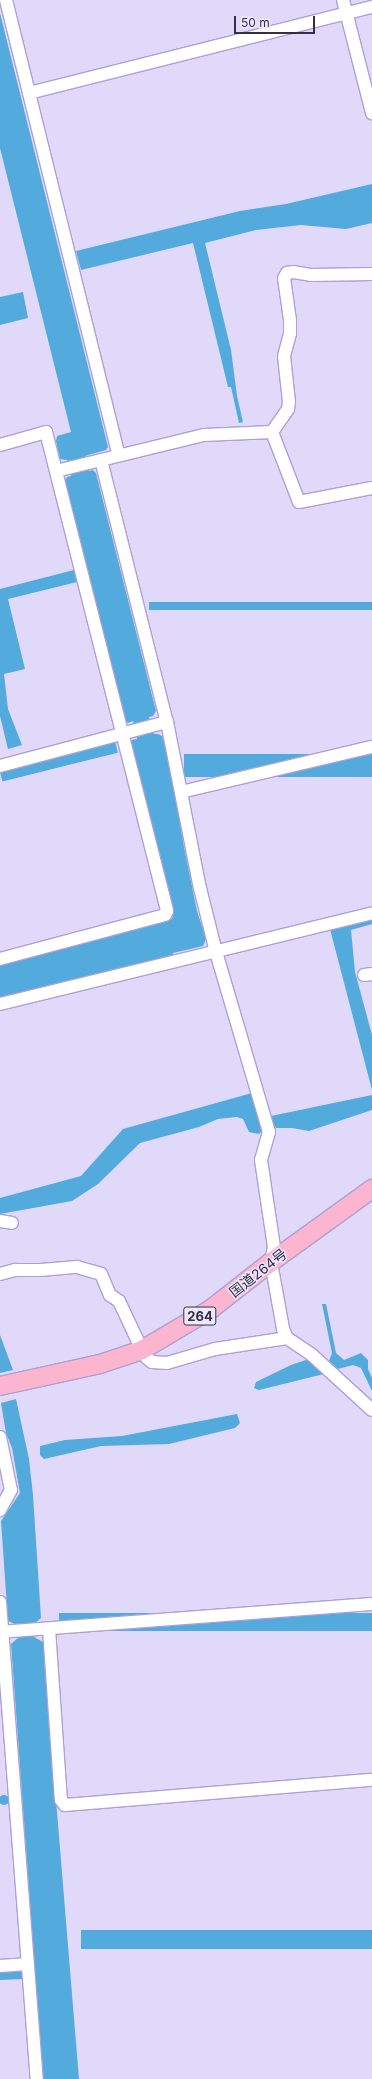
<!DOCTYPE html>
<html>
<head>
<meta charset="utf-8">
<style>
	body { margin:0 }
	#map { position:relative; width:372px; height:2079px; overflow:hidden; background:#e1d9fa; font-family:Inter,"Noto Sans JP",sans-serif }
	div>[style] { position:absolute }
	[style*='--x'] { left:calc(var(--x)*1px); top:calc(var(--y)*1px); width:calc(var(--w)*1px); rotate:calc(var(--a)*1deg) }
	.water>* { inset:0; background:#53aadc; transform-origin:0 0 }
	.round { border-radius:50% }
	.roads { filter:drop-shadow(1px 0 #ada0d4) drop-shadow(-1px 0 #ada0d4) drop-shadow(0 1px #ada0d4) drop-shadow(0 -1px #ada0d4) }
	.minor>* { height:12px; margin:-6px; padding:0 6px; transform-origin:6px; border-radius:6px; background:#fff }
	.highway>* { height:18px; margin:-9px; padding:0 9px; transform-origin:9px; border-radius:9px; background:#fcb5ce }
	span { translate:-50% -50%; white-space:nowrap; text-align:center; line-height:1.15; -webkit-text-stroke:3px #ede8fe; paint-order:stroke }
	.shield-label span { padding:1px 3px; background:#ede8fe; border:1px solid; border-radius:3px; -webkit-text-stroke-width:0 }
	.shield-label { font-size:13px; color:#342f44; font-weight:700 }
	.street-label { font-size:14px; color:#342f44 }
	.scale { position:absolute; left:234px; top:16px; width:81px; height:18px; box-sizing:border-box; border:2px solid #342f44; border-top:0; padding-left:5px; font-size:12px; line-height:14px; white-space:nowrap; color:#342f44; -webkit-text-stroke:3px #ede8fe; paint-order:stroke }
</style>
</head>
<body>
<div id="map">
	<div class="water">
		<div style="clip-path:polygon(0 13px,108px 447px,106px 450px,85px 456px,89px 471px,93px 470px,96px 473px,156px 711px,153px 716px,149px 717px,154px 734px,158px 734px,162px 736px,170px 763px,184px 847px,197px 911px,206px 939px,203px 946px,173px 953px,173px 957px,0 999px,0 963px,172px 919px,173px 916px,130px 744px,132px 740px,137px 739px,133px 721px,128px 723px,124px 720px,65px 480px,67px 477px,71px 476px,67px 460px,60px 459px,56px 441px,57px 436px,71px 432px,0 148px)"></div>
		<div style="clip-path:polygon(372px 184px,372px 223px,346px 229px,301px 225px,256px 230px,205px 243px,231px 350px,237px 396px,243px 422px,239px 423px,231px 387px,228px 387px,193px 243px,81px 270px,76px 251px,240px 211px,286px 204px)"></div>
		<div style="clip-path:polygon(23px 292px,28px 318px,0 325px,0 297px)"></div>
		<div style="clip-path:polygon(74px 570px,77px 582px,8px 599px,25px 669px,4px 674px,8px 709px,22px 745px,8px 749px,0 716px,0 589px)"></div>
		<div style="left:372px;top:602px;width:8px;height:223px;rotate:90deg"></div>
		<div style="left:115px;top:741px;width:12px;height:119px;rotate:76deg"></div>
		<div style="left:372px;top:754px;width:23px;height:188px;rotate:90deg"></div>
		<div style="clip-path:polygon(372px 917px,372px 924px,351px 930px,355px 972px,372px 1035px,372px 1090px,330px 929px)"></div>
		<div style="clip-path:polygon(252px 1093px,263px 1130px,259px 1134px,249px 1132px,243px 1119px,237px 1117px,218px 1119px,199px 1127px,140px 1143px,98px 1184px,72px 1201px,0 1214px,0 1198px,81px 1176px,123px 1129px)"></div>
		<div style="clip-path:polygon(372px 1095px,372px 1110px,309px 1131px,292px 1128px,276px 1128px,272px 1123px,271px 1116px)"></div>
		<div style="clip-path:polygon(322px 1304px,326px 1304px,336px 1353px,344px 1360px,361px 1353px,368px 1360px,368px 1369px,372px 1378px,372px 1391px,361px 1368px,353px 1365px,338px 1369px,329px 1361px,332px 1353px)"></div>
		<div style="clip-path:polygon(0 1335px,13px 1370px,0 1373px)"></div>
		<div style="clip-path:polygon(309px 1359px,324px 1374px,259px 1390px,254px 1388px,256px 1382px,291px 1365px)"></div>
		<div style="clip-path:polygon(16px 1399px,29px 1459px,33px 1495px,41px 1618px,34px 1624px,34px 1637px,43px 1642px,79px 2079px,43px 2079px,11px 1644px,18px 1638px,17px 1625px,8px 1621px,1px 1521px,20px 1493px,12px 1448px,6px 1433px,1px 1403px)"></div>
		<div style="clip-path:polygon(237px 1414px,240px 1423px,235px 1428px,169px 1444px,101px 1446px,44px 1459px,40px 1455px,40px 1446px,65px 1440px,122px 1436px)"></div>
		<div style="left:372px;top:1613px;width:18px;height:313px;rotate:90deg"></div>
		<div class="round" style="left:-1px;top:1795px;width:10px;height:10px"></div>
		<div style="left:372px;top:1930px;width:19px;height:291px;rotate:90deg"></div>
		<div style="clip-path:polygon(23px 1969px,24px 1979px,0 1980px,0 1971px)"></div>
	</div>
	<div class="roads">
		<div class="minor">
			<div style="--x:6;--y:0;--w:469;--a:76.1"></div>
			<div style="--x:343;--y:0;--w:117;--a:75.6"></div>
			<div style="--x:29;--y:93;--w:354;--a:-14.1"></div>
			<div style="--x:272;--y:432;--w:75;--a:68.9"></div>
			<div style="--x:299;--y:502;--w:74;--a:-10.9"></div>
			<div style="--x:0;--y:445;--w:48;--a:-15.8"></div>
			<div style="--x:46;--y:432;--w:494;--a:75.8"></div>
			<div style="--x:167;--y:911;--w:4;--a:117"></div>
			<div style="--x:165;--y:915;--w:171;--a:165.1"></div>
			<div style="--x:101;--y:460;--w:270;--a:75.9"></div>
			<div style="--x:167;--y:722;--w:169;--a:78.8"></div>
			<div style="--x:200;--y:888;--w:66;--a:76"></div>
			<div style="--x:216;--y:952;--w:188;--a:73.6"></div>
			<div style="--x:269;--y:1132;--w:29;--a:106"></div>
			<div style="--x:261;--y:1160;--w:88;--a:81.5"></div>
			<div style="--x:274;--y:1247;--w:15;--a:101"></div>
			<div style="--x:271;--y:1262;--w:68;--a:79.8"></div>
			<div style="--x:283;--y:1329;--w:10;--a:66"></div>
			<div style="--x:287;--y:1338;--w:30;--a:34"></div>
			<div style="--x:312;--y:1355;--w:81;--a:42.5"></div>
			<div style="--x:56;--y:471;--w:152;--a:-13.7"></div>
			<div style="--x:204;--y:435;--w:68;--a:-2.5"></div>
			<div style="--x:272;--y:432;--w:28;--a:-55"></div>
			<div style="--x:288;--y:409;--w:7;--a:-82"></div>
			<div style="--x:289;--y:402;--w:46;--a:-96.2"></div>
			<div style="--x:284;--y:356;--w:23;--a:-75"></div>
			<div style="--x:290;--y:334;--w:14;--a:-90"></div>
			<div style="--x:290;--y:320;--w:42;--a:-98.1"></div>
			<div style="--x:284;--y:278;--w:6;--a:-59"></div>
			<div style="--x:287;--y:273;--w:6;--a:-9"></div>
			<div style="--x:293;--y:272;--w:18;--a:9"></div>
			<div style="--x:311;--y:275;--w:61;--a:-0.9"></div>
			<div style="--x:0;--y:766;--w:173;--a:-14.8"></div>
			<div style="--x:181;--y:792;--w:196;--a:-13.3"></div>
			<div style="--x:364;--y:975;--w:8;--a:-7"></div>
			<div style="--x:0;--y:1004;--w:383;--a:-13.7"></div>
			<div style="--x:0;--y:1221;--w:12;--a:9"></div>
			<div style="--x:0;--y:1274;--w:16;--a:-15"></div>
			<div style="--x:15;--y:1270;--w:26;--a:0"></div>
			<div style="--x:41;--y:1270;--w:36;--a:-5"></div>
			<div style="--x:77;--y:1267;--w:25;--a:16"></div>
			<div style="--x:101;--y:1274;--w:23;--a:67"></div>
			<div style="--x:110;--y:1295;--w:11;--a:34"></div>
			<div style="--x:119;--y:1301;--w:54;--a:64.9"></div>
			<div style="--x:142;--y:1350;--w:9;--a:58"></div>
			<div style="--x:147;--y:1358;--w:6;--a:39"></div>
			<div style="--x:152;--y:1362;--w:15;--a:4"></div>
			<div style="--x:167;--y:1363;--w:50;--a:-16.3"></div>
			<div style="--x:215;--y:1349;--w:73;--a:-8.7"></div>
			<div style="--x:0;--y:1437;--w:54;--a:78.3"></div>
			<div style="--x:11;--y:1490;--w:23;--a:119"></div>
			<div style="--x:0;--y:1602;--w:478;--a:85.6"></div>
			<div style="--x:49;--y:1629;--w:171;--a:86"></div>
			<div style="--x:61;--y:1800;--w:6;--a:51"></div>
			<div style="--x:65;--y:1805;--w:308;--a:-4.7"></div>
			<div style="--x:0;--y:1632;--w:373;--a:-4.3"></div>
			<div style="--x:0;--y:1966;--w:28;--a:-4"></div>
		</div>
		<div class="highway">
			<div style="--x:0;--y:1386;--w:102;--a:-12.4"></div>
			<div style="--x:100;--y:1364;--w:44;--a:-18.4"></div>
			<div style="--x:142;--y:1350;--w:80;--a:-30.7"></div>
			<div style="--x:211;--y:1309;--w:76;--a:-38.1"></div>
			<div style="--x:271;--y:1262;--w:125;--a:-35.9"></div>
		</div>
	</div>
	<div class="shield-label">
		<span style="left:200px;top:1316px">264</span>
	</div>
	<div class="street-label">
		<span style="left:258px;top:1273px;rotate:-38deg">国道264号</span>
	</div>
	<div class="scale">50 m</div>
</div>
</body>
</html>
